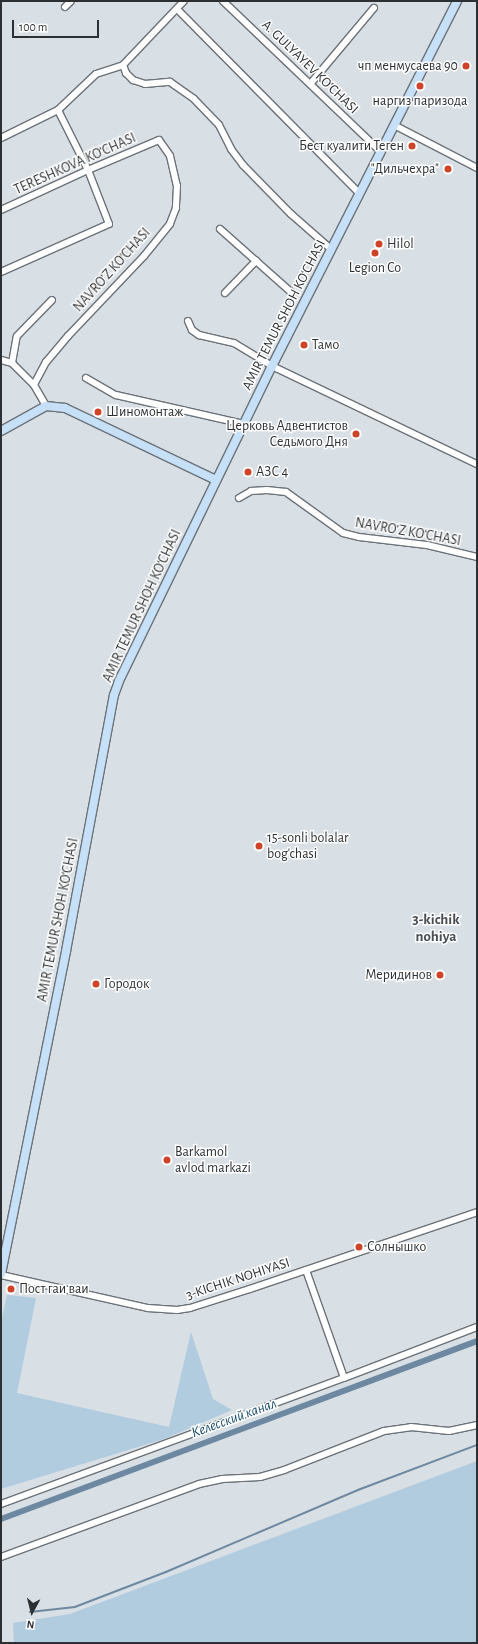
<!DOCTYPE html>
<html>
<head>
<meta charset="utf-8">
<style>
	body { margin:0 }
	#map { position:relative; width:478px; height:1644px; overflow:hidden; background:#d8dfe5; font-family:"Alegreya Sans",sans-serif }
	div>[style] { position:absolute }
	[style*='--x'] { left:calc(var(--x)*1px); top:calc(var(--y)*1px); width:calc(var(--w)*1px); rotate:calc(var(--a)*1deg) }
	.green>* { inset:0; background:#b1cbdf }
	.stream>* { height:1.5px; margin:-0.75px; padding:0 0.75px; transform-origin:0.75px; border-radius:0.75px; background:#6c89a1 }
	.canal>* { height:6px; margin:-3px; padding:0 3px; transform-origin:3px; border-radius:3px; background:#6c89a1 }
	.roads { filter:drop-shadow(1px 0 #6c7277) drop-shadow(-1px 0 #6c7277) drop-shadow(0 1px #6c7277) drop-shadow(0 -1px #6c7277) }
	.minor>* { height:6px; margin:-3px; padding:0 3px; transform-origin:3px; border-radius:3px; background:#fff }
	.major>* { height:8px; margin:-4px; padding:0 4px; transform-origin:4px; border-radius:4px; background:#c5e0f7 }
	.dots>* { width:11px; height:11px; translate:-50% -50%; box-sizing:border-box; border:2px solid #fff; border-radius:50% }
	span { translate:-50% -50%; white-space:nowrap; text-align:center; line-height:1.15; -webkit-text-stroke:3px #fff; paint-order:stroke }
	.poi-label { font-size:14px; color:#2d3032 }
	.right { translate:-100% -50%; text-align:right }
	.left { translate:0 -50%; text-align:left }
	.street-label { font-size:14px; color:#2d3032 }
	.neighbourhood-label { font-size:15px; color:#474d52; font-weight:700 }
	.water-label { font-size:15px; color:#1a4c6f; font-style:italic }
	.frame { position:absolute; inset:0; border:2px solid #2d3032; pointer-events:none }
	.north { position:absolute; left:12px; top:1592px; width:40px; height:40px; -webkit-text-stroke:3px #fff; paint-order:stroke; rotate:187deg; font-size:11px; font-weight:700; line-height:16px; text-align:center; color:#2d3032 }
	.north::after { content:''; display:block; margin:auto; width:14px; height:18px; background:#2d3032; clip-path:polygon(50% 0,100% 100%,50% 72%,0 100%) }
	.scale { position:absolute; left:12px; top:20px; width:87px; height:18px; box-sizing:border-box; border:2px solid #2d3032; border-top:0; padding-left:5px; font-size:12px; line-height:14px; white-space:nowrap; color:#2d3032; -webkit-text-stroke:3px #fff; paint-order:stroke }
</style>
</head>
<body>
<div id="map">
	<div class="green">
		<div style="clip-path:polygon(7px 1295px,36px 1298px,17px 1393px,169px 1427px,191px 1332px,213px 1399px,232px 1410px,164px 1439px,1px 1489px,1px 1322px)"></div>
		<div style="clip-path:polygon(477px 1461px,477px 1643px,14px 1643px,13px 1623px,70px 1614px)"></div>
	</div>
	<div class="stream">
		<div style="--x:30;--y:1612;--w:45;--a:-6.3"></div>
		<div style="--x:75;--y:1607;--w:97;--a:-21"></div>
		<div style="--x:166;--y:1572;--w:209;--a:-23.1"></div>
		<div style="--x:358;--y:1490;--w:127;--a:-20.7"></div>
	</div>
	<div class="canal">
		<div style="--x:1;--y:1519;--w:508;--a:-20.5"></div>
	</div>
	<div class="roads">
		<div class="minor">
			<div style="--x:223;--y:1;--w:217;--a:43.7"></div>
			<div style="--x:65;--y:7;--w:8;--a:-45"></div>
			<div style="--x:177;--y:9;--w:259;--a:45.3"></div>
			<div style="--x:123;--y:65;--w:9;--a:69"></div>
			<div style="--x:126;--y:73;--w:10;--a:45"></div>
			<div style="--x:133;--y:80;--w:13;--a:18"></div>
			<div style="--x:145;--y:84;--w:25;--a:-5"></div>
			<div style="--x:170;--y:82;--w:29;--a:35"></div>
			<div style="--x:194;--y:99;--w:36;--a:46"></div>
			<div style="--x:219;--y:125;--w:27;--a:63"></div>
			<div style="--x:231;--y:149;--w:20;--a:53"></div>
			<div style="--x:243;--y:165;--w:69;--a:45.6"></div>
			<div style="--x:291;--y:214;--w:53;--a:41.2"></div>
			<div style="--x:311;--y:83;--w:98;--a:-50"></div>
			<div style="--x:394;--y:125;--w:93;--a:27.4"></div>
			<div style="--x:1;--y:138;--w:64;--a:-26.2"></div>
			<div style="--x:58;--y:110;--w:52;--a:-43.5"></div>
			<div style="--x:96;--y:74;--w:28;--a:-18"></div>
			<div style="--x:123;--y:65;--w:88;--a:-46.4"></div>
			<div style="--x:1;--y:210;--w:96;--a:-24.7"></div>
			<div style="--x:88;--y:170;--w:77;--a:-22.9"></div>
			<div style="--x:159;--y:140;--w:19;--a:55"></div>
			<div style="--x:170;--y:156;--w:31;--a:77"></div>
			<div style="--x:177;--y:186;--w:22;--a:93"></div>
			<div style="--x:176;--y:208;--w:17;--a:111"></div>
			<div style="--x:170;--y:224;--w:41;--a:129.1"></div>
			<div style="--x:144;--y:256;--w:110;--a:133.5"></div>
			<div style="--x:68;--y:336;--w:34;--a:130"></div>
			<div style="--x:46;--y:362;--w:26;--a:118"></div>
			<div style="--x:34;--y:385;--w:24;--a:60"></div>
			<div style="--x:220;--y:229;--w:96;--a:41.6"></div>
			<div style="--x:1;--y:272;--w:118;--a:-24"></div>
			<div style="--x:109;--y:224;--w:58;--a:-111.3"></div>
			<div style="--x:88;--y:170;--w:67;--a:-116.6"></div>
			<div style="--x:225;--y:293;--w:45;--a:-45.9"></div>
			<div style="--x:188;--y:321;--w:10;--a:66"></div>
			<div style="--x:192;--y:330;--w:9;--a:36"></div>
			<div style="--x:199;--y:335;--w:36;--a:13"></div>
			<div style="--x:234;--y:343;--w:44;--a:31.2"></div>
			<div style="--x:272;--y:366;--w:227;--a:25.6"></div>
			<div style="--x:1;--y:360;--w:11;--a:15"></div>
			<div style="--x:86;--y:378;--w:34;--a:30"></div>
			<div style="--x:116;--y:395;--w:131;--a:12.8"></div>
			<div style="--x:34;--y:385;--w:31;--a:-135"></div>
			<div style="--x:12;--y:363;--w:27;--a:-80"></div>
			<div style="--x:17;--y:336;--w:50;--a:-45.8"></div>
			<div style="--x:239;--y:498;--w:14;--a:-30"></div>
			<div style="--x:251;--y:491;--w:16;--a:-4"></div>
			<div style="--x:267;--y:490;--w:19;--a:6"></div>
			<div style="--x:286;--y:492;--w:70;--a:35.7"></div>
			<div style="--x:343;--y:533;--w:16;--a:14"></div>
			<div style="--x:359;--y:537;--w:68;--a:6.7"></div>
			<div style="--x:427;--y:545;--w:51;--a:13.5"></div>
			<div style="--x:306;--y:1270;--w:114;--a:70.6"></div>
			<div style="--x:1;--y:1275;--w:151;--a:12.7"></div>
			<div style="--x:148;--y:1308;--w:29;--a:4"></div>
			<div style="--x:177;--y:1310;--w:13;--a:-9"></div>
			<div style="--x:190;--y:1308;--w:63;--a:-17.6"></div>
			<div style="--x:250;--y:1289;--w:240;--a:-18.7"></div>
			<div style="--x:1;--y:1504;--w:365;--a:-20.2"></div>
			<div style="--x:344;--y:1378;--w:142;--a:-21"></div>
			<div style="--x:1;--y:1557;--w:211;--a:-20.2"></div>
			<div style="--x:199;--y:1484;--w:24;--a:-12"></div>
			<div style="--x:222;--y:1479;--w:38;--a:-3"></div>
			<div style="--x:260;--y:1477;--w:25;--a:-16"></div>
			<div style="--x:284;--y:1470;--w:107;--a:-21.3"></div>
			<div style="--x:384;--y:1431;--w:27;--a:-8"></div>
			<div style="--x:411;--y:1427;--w:38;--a:6"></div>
			<div style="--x:449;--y:1431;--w:29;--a:-12"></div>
		</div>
		<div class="major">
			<div style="--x:1;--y:431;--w:51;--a:-29.1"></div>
			<div style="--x:46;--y:406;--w:19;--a:6"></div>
			<div style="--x:65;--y:408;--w:167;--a:25.5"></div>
			<div style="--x:1;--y:1274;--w:329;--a:-78.6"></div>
			<div style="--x:66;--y:951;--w:260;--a:-79.4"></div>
			<div style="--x:114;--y:695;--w:15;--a:-70"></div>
			<div style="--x:119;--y:681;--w:350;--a:-64.1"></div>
			<div style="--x:272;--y:366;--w:409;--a:-63.1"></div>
		</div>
	</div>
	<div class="dots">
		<div style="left:466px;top:66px;background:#cf4429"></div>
		<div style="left:420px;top:86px;background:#cf4429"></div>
		<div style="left:412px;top:146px;background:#cf4429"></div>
		<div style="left:448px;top:169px;background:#cf4429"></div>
		<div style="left:379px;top:244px;background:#cf4429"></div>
		<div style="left:375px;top:253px;background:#cf4429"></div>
		<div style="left:304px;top:345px;background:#cf4429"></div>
		<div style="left:98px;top:412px;background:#cf4429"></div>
		<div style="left:356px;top:434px;background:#cf4429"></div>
		<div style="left:248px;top:472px;background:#cf4429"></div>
		<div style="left:259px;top:846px;background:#cf4429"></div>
		<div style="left:440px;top:975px;background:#cf4429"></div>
		<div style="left:96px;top:984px;background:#cf4429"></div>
		<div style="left:167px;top:1160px;background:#cf4429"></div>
		<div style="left:359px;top:1247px;background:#cf4429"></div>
		<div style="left:11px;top:1289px;background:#cf4429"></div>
	</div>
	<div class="poi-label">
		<span class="right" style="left:458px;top:66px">чп менмусаева 90</span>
		<span style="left:420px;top:101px">наргиз паризода</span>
		<span class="right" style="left:404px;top:146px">Бест куалити Теген</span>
		<span class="right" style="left:439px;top:169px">"Дильчехра"</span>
		<span class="left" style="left:387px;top:244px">Hilol</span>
		<span style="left:375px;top:268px">Legion Co</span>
		<span class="left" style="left:312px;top:345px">Тамо</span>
		<span class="left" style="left:106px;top:412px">Шиномонтаж</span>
		<span class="right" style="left:348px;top:434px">Церковь Адвентистов<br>Седьмого Дня</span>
		<span class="left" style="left:256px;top:472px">АЗС 4</span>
		<span class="left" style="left:267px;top:846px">15-sonli bolalar<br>bog'chasi</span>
		<span class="right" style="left:432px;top:975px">Меридинов</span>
		<span class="left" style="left:104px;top:984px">Городок</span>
		<span class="left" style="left:175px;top:1160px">Barkamol<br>avlod markazi</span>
		<span class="left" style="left:367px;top:1247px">Солнышко</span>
		<span class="left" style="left:19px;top:1289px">Пост гаи ваи</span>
	</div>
	<div class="street-label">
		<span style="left:310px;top:67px;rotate:44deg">A. GULYAYEV KO‘CHASI</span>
		<span style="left:75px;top:164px;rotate:-24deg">TERESHKOVA KO‘CHASI</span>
		<span style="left:112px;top:270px;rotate:-48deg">NAVRO‘Z KO‘CHASI</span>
		<span style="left:284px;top:315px;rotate:-63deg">AMIR TEMUR SHOH KO‘CHASI</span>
		<span style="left:408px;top:532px;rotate:10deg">NAVRO‘Z KO‘CHASI</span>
		<span style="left:142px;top:606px;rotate:-65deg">AMIR TEMUR SHOH KO‘CHASI</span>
		<span style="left:58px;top:920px;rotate:-79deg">AMIR TEMUR SHOH KO‘CHASI</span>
		<span style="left:238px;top:1279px;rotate:-18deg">3-KICHIK NOHIYASI</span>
	</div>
	<div class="neighbourhood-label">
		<span style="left:436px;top:928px">3-kichik<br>nohiya</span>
	</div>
	<div class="water-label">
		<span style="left:234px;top:1418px;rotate:-20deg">Келесский канал</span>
	</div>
	<div class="frame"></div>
	<div class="north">N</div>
	<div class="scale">100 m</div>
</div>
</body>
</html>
